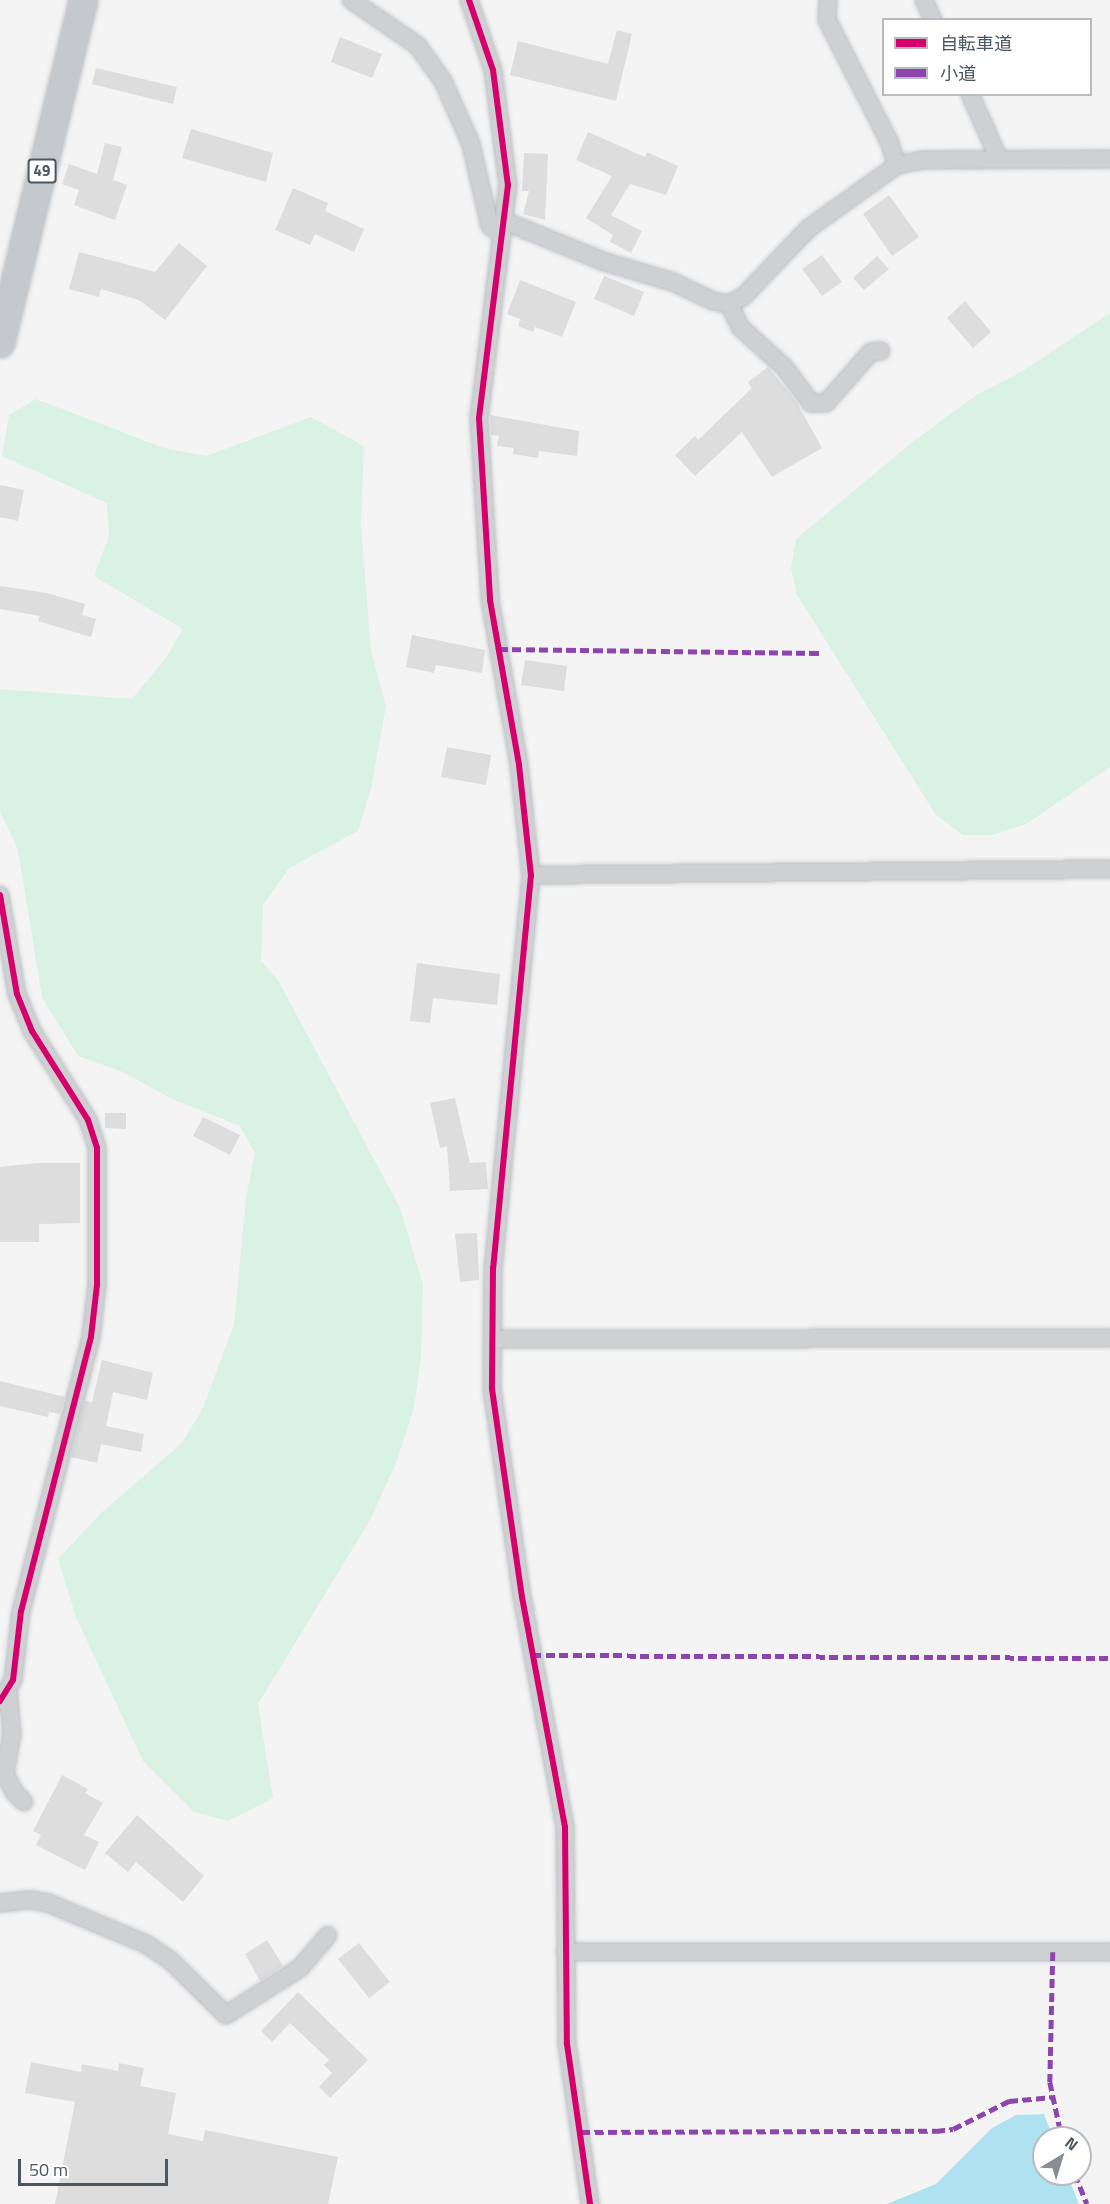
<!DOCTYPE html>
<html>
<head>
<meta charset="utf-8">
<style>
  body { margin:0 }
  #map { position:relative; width:1110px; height:2204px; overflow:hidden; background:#f4f4f4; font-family:"Titillium Web","Noto Sans JP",sans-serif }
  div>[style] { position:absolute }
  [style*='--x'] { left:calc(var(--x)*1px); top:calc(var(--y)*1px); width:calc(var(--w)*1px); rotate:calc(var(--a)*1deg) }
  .green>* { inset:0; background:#d9f2e3 }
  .water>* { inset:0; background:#aee2f0 }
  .building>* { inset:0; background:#ddddde }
  .roads { filter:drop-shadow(0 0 2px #b9bec3) drop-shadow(0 0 2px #b9bec3) }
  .minor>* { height:16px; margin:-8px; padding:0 8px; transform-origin:8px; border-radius:8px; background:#ced0d2 }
  .trunk>* { height:27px; margin:-13.5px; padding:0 13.5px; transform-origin:13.5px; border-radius:13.5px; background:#c4c9cd }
  .quiet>* { height:4.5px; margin-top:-2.25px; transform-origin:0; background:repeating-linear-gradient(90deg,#8e44ad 0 9px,transparent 0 13.5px) }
  .cycleway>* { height:6px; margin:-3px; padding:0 3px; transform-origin:3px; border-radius:3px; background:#d6006c }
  span { translate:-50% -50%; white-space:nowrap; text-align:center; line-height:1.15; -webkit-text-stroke:5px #fff; paint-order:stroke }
  .shield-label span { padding:2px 4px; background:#fff; border:2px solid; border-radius:4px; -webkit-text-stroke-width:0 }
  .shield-label { font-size:15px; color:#4a5661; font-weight:700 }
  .legend { position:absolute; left:882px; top:18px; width:210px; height:78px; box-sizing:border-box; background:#fff; border:2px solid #b7bbc0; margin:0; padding:8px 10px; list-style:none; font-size:18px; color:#4a5661 }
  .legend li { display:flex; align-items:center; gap:12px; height:30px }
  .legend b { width:30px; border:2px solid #b7bbc0 }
  .north { position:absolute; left:1032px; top:2126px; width:60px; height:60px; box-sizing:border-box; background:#fff; border:2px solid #b7bbc0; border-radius:50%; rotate:38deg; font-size:16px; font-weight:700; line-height:24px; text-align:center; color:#4a5661 }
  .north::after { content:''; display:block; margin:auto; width:21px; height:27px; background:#868d94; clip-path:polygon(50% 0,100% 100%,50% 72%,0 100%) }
  .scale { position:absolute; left:18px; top:2159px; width:150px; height:27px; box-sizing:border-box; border:3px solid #4a5661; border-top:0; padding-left:8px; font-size:18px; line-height:21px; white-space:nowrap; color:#4a5661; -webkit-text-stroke:4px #fff; paint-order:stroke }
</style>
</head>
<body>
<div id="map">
  <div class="green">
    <i style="clip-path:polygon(1110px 313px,1110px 767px,1026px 824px,992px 835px,963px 835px,936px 815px,797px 595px,791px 568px,796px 539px,915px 440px,978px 394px,1021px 372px)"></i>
    <i style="clip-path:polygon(36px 399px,164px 448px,206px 456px,311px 417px,364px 446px,361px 525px,371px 651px,386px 706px,371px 789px,358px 831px,289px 868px,263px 905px,261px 961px,278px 980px,400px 1208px,423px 1284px,421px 1356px,414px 1408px,396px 1463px,370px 1520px,258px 1704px,273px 1798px,228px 1821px,194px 1812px,143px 1761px,76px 1617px,58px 1559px,101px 1513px,182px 1443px,203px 1408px,234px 1324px,246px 1198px,255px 1153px,240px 1126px,172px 1099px,123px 1072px,78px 1056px,42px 997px,18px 850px,0 811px,0 689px,132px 699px,166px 658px,183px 629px,94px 576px,109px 536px,107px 503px,2px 456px,9px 415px)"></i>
  </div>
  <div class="water">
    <i style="clip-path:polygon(1044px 2114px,1053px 2138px,1044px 2138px,1044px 2174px,1067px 2174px,1079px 2204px,887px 2204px,936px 2184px,992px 2128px,1016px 2115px)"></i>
  </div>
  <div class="building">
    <i style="clip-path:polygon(617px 30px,632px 34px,616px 101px,510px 75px,518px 41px,608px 64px)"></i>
    <i style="clip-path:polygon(340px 37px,382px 54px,372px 78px,331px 62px)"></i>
    <i style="clip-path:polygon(96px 68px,177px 87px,173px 104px,92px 84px)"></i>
    <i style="clip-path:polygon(191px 129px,273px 153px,266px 182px,182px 158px)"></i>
    <i style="clip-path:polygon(588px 132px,645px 157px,647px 152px,678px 166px,666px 195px,630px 184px,611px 215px,642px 231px,631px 253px,610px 242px,613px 235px,586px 218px,612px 176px,576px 160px)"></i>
    <i style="clip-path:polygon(105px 143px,122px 147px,113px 180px,127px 185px,115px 220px,74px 205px,79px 190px,62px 184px,69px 164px,97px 174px)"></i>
    <i style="clip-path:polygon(524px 153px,548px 154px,545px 220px,523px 214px,529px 191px,522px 191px)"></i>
    <i style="clip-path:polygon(293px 188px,328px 203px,325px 211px,364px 229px,354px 252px,315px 234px,310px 245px,275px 230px)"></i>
    <i style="clip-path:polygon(889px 195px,919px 237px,892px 256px,863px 214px)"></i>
    <i style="clip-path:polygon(179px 243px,207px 266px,165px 320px,139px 300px,101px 289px,99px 297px,69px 289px,79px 252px,155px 272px)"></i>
    <i style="clip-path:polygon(822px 255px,842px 282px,822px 296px,802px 269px)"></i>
    <i style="clip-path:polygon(877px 256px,889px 269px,864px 290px,853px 278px)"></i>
    <i style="clip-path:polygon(604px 276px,644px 292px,634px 316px,594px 299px)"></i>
    <i style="clip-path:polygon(520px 280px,576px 302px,562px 337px,535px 327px,533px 332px,518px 326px,520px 319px,507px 314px)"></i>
    <i style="clip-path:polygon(965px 301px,991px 332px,973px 348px,947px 318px)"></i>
    <i style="clip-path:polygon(768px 367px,796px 401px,822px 448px,772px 477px,742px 432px,695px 476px,675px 455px,695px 436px,698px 440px,752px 388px,748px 382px)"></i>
    <i style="clip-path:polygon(490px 415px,579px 431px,577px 456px,539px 451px,538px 458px,513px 454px,514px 448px,497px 446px,499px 436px,491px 435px)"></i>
    <i style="clip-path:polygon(0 485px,24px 490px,18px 521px,0 517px)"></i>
    <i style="clip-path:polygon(0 586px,47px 593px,85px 604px,82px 615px,96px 619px,91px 637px,38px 621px,40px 616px,0 609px)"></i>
    <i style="clip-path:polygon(412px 635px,485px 650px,482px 673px,436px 665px,434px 673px,406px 667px)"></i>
    <i style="clip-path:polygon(525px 660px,567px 666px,564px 691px,521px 685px)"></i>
    <i style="clip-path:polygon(447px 747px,491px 755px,486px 785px,441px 777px)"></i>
    <i style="clip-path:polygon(417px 963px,500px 974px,497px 1005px,433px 998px,430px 1023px,410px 1021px)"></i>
    <i style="clip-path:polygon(455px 1098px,470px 1163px,486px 1162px,488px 1189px,450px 1191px,447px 1146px,440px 1148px,430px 1103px)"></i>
    <i style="clip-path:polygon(105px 1113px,126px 1113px,126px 1129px,105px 1128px)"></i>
    <i style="clip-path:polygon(203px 1117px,240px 1135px,230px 1155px,193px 1136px)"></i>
    <i style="clip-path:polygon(36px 1163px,80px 1163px,80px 1223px,39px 1224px,39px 1242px,0 1242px,0 1167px)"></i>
    <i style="clip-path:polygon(477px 1233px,479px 1280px,460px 1282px,455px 1234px)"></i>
    <i style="clip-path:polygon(102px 1360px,153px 1373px,147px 1400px,113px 1392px,106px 1426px,144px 1434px,141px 1452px,101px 1444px,97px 1463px,71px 1457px,85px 1401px,92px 1402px)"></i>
    <i style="clip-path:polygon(0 1381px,65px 1397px,60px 1414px,49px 1412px,48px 1417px,0 1406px)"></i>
    <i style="clip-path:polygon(62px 1775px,88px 1789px,85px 1793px,103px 1803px,84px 1835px,99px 1842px,85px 1870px,36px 1845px,41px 1835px,33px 1831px)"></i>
    <i style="clip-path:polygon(137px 1815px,204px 1876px,183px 1902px,136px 1862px,128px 1872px,105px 1853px)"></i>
    <i style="clip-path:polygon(267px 1940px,283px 1966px,260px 1981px,245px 1954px)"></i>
    <i style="clip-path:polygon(359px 1943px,390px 1982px,369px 1998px,338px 1959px)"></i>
    <i style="clip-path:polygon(298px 1992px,368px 2060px,330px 2098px,319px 2087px,332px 2073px,324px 2065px,329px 2060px,290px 2023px,272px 2042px,261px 2031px)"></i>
    <i style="clip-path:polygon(31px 2062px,81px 2072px,82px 2064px,118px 2071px,119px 2063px,144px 2068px,140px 2086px,176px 2093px,168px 2134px,203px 2141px,205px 2130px,338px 2157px,328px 2204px,55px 2204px,75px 2102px,25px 2093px)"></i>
  </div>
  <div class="roads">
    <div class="minor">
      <i style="--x:351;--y:0;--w:80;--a:34.3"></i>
      <i style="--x:417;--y:45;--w:44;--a:54.2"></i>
      <i style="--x:443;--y:81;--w:69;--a:66"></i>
      <i style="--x:471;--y:144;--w:84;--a:77"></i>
      <i style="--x:490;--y:226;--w:14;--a:34"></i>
      <i style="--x:469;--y:0;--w:74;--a:71.1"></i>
      <i style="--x:493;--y:70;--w:116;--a:82.6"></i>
      <i style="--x:508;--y:185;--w:235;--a:97.1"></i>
      <i style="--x:479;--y:418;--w:182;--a:86.5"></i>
      <i style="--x:490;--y:600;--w:168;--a:80"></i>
      <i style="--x:519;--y:765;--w:111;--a:83.8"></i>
      <i style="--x:531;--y:875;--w:395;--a:95.5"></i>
      <i style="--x:493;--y:1268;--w:121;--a:90.5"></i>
      <i style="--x:492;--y:1389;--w:210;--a:81.8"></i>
      <i style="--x:522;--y:1597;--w:234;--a:79.4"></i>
      <i style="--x:565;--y:1827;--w:217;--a:89.5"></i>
      <i style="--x:567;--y:2044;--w:162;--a:81.8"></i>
      <i style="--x:828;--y:0;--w:20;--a:93"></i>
      <i style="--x:827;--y:20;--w:136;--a:62.9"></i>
      <i style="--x:889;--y:141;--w:25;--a:72"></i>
      <i style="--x:924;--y:0;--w:22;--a:66"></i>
      <i style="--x:970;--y:94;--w:71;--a:66"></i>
      <i style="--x:504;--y:221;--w:109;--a:22.1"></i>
      <i style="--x:605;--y:262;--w:71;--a:16.4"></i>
      <i style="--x:673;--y:282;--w:44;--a:25.4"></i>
      <i style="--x:713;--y:301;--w:16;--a:11"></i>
      <i style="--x:729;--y:304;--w:16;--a:-27"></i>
      <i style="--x:743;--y:297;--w:95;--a:-46.3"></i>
      <i style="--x:809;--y:228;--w:108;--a:-35.6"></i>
      <i style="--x:897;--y:165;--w:26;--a:-11"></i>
      <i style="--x:923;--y:160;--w:187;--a:-0.3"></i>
      <i style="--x:729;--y:304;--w:25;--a:64"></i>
      <i style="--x:740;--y:327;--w:61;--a:42.3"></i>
      <i style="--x:785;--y:368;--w:44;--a:53.4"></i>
      <i style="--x:811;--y:403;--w:15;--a:0"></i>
      <i style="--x:826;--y:403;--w:68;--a:-48.6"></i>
      <i style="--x:871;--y:352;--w:10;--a:-6"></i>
      <i style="--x:531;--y:875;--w:579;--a:-0.59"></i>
      <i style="--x:0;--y:895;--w:100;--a:80.3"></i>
      <i style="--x:17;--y:994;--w:40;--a:68"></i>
      <i style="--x:32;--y:1031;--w:105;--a:57.8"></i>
      <i style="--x:88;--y:1120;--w:29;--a:72"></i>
      <i style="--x:97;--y:1148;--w:137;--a:90"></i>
      <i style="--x:97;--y:1285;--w:52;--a:96.6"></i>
      <i style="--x:91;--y:1337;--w:283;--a:104.3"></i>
      <i style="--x:21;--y:1611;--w:69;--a:96.6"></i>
      <i style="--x:13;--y:1680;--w:25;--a:122"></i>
      <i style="--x:496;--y:1339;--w:614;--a:-0.09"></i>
      <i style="--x:0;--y:1764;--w:31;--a:63"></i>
      <i style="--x:14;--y:1792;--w:14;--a:45"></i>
      <i style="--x:5;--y:1773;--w:39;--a:-80"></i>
      <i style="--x:12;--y:1735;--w:45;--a:-95.1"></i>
      <i style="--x:0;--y:1903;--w:31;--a:-6"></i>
      <i style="--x:31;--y:1900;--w:17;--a:10"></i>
      <i style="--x:48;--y:1903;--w:106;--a:22.7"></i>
      <i style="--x:146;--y:1944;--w:29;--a:34"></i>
      <i style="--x:170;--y:1960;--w:78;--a:44.5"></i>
      <i style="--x:226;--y:2015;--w:88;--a:-32.4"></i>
      <i style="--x:300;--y:1968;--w:43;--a:-49.7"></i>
      <i style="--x:565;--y:1952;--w:545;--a:0"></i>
    </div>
    <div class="trunk">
      <i style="--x:0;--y:343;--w:353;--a:-76.4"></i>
    </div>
  </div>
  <div class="quiet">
    <i style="--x:499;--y:649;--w:320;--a:0.7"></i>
    <i style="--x:532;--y:1655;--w:578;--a:0.3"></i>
    <i style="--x:1053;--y:1952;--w:130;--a:91.3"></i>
    <i style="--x:1050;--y:2082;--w:57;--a:77.9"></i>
    <i style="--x:581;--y:2132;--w:355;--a:-0.2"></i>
    <i style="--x:936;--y:2131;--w:17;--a:-7"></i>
    <i style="--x:953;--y:2129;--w:63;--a:-26.6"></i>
    <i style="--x:1009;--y:2101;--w:44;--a:-5.2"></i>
    <i style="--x:1075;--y:2174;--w:32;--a:68"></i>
  </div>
  <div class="cycleway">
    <i style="--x:469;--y:0;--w:74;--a:71.1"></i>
    <i style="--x:493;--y:70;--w:116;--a:82.6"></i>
    <i style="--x:508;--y:185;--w:235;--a:97.1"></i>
    <i style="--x:479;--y:418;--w:182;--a:86.5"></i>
    <i style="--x:490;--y:600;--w:168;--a:80"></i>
    <i style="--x:519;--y:765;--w:111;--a:83.8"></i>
    <i style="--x:531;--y:875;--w:395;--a:95.5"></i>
    <i style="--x:493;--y:1268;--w:121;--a:90.5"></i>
    <i style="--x:492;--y:1389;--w:210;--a:81.8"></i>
    <i style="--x:522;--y:1597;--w:234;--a:79.4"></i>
    <i style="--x:565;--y:1827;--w:217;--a:89.5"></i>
    <i style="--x:567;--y:2044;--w:162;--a:81.8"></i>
    <i style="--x:0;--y:895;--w:100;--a:80.3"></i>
    <i style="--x:17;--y:994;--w:40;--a:68"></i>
    <i style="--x:32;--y:1031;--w:105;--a:57.8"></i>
    <i style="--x:88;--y:1120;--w:29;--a:72"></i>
    <i style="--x:97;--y:1148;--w:137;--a:90"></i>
    <i style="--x:97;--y:1285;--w:52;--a:96.6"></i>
    <i style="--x:91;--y:1337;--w:283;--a:104.3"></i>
    <i style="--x:21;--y:1611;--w:69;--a:96.6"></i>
    <i style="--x:13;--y:1680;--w:25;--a:122"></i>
  </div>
  <div class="shield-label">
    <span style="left:42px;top:171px">49</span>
  </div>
  <ul class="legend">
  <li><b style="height:8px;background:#d6006c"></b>自転車道</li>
  <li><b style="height:8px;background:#8e44ad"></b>小道</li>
  </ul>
  <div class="north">N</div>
  <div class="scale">50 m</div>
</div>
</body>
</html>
